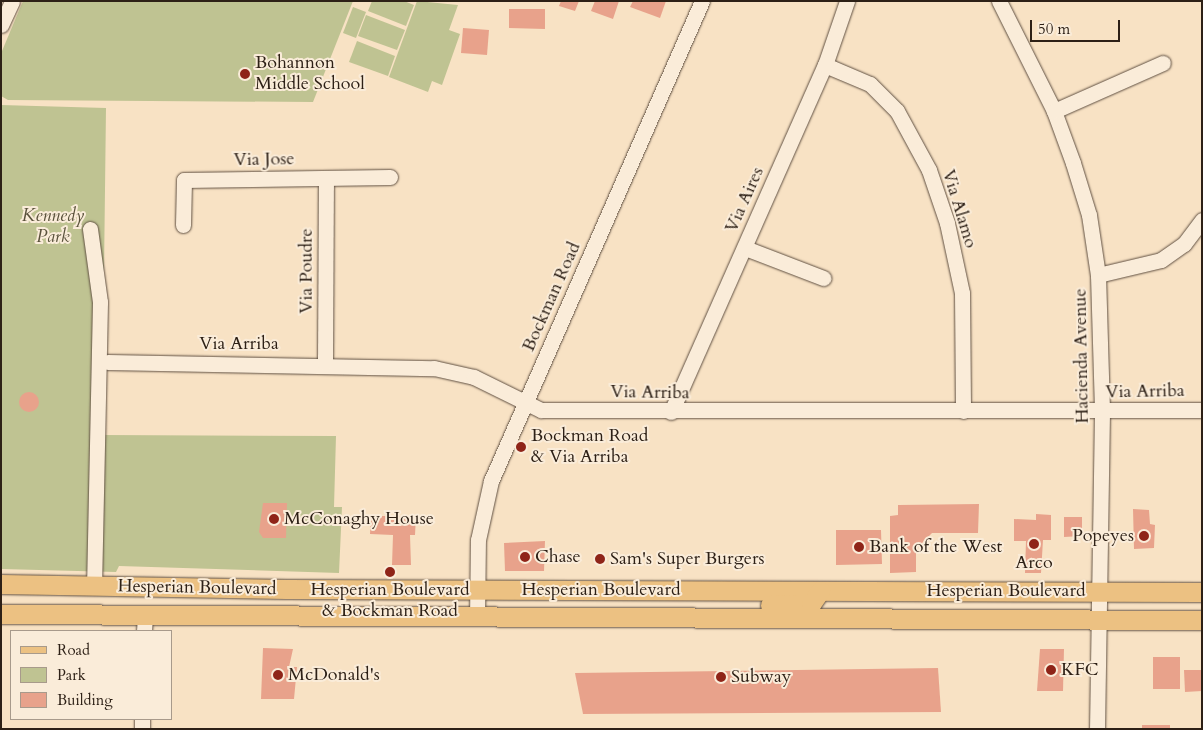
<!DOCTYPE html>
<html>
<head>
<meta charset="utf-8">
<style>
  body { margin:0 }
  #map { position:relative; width:1203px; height:730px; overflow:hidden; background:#f8e2c4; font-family:Cardo,serif }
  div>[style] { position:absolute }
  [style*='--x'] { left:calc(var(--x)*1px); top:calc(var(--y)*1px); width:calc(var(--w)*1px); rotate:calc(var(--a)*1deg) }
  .green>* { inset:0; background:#bfc392 }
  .building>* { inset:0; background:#e8a28b }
  .round { border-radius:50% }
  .roads { filter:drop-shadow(0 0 1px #605042) drop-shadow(0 0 1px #605042) }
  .minor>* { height:15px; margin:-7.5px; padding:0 7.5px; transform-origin:7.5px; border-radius:7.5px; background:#faecd9 }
  .major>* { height:19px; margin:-9.5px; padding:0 9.5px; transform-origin:9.5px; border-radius:9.5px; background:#ecc182 }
  .dots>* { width:14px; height:14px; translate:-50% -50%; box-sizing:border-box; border:2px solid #faecd9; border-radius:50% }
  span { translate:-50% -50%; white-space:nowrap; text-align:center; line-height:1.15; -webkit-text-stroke:4px #faecd9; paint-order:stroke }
  .poi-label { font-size:18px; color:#2d2016 }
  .left { translate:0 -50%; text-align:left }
  .right { translate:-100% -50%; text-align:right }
  .street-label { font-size:18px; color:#2d2016 }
  .park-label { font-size:18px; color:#59513b; font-style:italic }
  .frame { position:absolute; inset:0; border:2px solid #2d2016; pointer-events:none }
  .legend { position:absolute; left:10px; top:630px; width:162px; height:90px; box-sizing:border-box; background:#faecd9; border:1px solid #a89a8b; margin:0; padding:6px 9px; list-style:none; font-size:15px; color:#2d2016 }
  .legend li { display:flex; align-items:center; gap:10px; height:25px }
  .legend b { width:25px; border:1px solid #a89a8b }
  .scale { position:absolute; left:1030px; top:20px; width:90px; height:22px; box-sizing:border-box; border:2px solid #2d2016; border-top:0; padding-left:6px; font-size:15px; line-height:18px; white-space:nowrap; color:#2d2016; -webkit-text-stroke:4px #faecd9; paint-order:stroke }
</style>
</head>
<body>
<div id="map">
  <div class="green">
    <i style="clip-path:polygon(23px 1px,353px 1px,313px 102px,8px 100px,1px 96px,2px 51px)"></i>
    <i style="clip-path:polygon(372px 1px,404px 1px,414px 5px,406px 26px,368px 11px)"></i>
    <i style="clip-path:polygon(417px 1px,458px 5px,449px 30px,460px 34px,442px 85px,432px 81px,428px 92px,389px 77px)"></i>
    <i style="clip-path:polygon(353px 7px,366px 12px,356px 38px,343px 33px)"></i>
    <i style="clip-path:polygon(366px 15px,405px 30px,397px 50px,358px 36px)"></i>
    <i style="clip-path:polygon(357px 41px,395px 56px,388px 76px,349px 62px)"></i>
    <i style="clip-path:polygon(1px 105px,106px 108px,102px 435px,336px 436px,334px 507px,342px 507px,339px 573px,119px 566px,116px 572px,1px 569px)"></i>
  </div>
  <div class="building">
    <i style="clip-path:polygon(561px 1px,579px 1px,575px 11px,559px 6px)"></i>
    <i style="clip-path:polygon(595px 1px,619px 1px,613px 19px,591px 11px)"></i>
    <i style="clip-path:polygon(633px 1px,666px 1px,660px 18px,630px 7px)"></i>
    <i style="clip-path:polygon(509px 9px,545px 9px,545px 29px,509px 28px)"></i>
    <i style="clip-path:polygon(463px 28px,489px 30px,487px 55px,461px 53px)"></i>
    <i class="round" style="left:19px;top:392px;width:20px;height:20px"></i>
    <i style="clip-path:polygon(263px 503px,287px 503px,286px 538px,263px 538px,259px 532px)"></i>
    <i style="clip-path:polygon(979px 504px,978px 533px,932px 533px,916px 549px,916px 572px,890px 573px,890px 516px,898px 515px,898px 505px)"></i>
    <i style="clip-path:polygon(1133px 509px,1149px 510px,1150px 524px,1155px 525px,1154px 548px,1134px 549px)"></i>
    <i style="clip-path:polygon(1036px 514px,1051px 515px,1051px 540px,1043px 540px,1041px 573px,1025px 573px,1026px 541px,1014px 541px,1014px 519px,1036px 520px)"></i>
    <i style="clip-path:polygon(371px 516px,416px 516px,415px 535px,410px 535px,411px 565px,392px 565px,393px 535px,370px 534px)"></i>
    <i style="clip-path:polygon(1064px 517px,1082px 517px,1082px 536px,1064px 537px)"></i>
    <i style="clip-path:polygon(836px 530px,881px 530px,882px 564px,836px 565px)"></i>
    <i style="clip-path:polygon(545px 541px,544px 571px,505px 571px,504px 543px)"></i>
    <i style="clip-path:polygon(263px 648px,293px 649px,289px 667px,297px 667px,294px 699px,261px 699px)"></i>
    <i style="clip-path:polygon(1040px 649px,1064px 649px,1063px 691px,1037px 691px)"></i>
    <i style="clip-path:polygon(1153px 657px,1180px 657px,1180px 689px,1153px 689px)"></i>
    <i style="clip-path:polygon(938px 668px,941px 712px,583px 714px,575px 673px)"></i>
    <i style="clip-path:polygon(1184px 670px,1202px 670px,1202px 691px,1185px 692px)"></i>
    <i style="clip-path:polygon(1142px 725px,1170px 725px,1170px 729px,1142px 729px)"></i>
  </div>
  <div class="roads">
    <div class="minor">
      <i style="--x:999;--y:1;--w:123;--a:63.4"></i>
      <i style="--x:1054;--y:111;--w:55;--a:69.9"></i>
      <i style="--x:1073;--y:163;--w:54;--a:72.9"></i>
      <i style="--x:1089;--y:215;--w:61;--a:81.5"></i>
      <i style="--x:1098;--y:275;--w:137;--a:88.3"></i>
      <i style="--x:1102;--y:412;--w:317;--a:90.9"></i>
      <i style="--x:1;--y:25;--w:26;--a:-65"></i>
      <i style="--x:825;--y:65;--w:49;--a:22.9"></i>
      <i style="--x:870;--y:84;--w:38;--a:45"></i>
      <i style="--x:897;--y:111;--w:67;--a:61.5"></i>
      <i style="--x:929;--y:170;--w:56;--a:71.2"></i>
      <i style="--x:947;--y:223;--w:72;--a:77.9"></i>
      <i style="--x:962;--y:293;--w:118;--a:89.5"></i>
      <i style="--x:1054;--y:111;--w:119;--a:-23.8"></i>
      <i style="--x:183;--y:225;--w:45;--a:-88.7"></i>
      <i style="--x:184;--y:180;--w:206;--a:-0.8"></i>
      <i style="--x:90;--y:229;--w:74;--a:82.2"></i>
      <i style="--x:100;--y:302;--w:284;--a:91.2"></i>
      <i style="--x:745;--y:248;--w:84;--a:21"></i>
      <i style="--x:1098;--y:275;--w:65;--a:-13.4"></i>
      <i style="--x:1161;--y:260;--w:28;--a:-35"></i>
      <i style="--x:1184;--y:244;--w:30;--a:-53"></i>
      <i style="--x:108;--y:362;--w:326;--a:1.1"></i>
      <i style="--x:434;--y:368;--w:41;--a:12.7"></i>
      <i style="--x:474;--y:377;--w:75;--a:26.2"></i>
      <i style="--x:541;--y:410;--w:661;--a:0"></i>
      <i style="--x:325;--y:363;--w:185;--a:-89.7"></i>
      <i style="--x:671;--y:412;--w:380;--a:-66.1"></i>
      <i style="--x:825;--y:65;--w:68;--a:-71"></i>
      <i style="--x:477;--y:618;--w:78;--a:-89.3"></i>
      <i style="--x:478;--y:540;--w:60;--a:-77.6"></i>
      <i style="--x:491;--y:481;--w:524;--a:-66.27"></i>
      <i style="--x:144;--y:631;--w:16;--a:-86"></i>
      <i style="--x:142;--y:729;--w:10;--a:-90"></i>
    </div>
    <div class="major">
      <i style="--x:1;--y:584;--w:285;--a:1"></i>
      <i style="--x:286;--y:589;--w:916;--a:0.19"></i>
      <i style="--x:770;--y:605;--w:41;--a:-1.4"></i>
      <i style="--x:811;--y:604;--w:16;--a:-55"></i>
      <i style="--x:1;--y:614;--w:1201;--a:0.29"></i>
    </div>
  </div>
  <div class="dots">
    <i style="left:245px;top:74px;background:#8f2418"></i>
    <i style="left:521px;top:447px;background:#8f2418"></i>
    <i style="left:274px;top:519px;background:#8f2418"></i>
    <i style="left:1144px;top:536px;background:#8f2418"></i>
    <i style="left:1034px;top:544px;background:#8f2418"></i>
    <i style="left:859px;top:547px;background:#8f2418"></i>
    <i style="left:525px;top:557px;background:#8f2418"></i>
    <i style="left:600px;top:559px;background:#8f2418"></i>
    <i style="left:390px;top:572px;background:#8f2418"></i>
    <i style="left:1051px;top:670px;background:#8f2418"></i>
    <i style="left:278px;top:675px;background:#8f2418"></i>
    <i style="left:721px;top:677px;background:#8f2418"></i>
  </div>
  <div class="poi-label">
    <span class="left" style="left:255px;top:74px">Bohannon<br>Middle School</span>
    <span class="left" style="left:531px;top:447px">Bockman Road<br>&amp; Via Arriba</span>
    <span class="left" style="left:284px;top:519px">McConaghy House</span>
    <span class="right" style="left:1134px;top:536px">Popeyes</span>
    <span class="left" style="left:869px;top:547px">Bank of the West</span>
    <span class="left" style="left:535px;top:557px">Chase</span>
    <span class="left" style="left:610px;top:559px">Sam's Super Burgers</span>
    <span style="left:1034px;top:563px">Arco</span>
    <span style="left:390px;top:601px">Hesperian Boulevard<br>&amp; Bockman Road</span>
    <span class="left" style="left:1061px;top:670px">KFC</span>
    <span class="left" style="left:288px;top:675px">McDonald's</span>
    <span class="left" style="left:731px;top:677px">Subway</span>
  </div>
  <div class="street-label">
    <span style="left:264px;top:160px;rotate:-1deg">Via Jose</span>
    <span style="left:745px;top:200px;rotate:-66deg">Via Aires</span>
    <span style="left:959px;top:209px;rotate:73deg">Via Alamo</span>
    <span style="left:307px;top:271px;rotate:-90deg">Via Poudre</span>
    <span style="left:552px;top:297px;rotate:-66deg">Bockman Road</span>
    <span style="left:239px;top:344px">Via Arriba</span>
    <span style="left:1082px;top:356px;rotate:-91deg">Hacienda Avenue</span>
    <span style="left:1145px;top:392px;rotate:-1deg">Via Arriba</span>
    <span style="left:650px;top:393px;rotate:1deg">Via Arriba</span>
    <span style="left:197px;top:588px;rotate:1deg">Hesperian Boulevard</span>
    <span style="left:601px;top:590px">Hesperian Boulevard</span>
    <span style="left:1006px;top:591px">Hesperian Boulevard</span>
  </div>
  <div class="park-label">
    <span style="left:53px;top:227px">Kennedy<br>Park</span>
  </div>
  <div class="frame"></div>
  <ul class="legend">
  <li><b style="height:6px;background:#ecc182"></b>Road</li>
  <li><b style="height:14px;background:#bfc392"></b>Park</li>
  <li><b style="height:14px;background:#e8a28b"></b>Building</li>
  </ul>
  <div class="scale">50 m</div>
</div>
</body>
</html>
